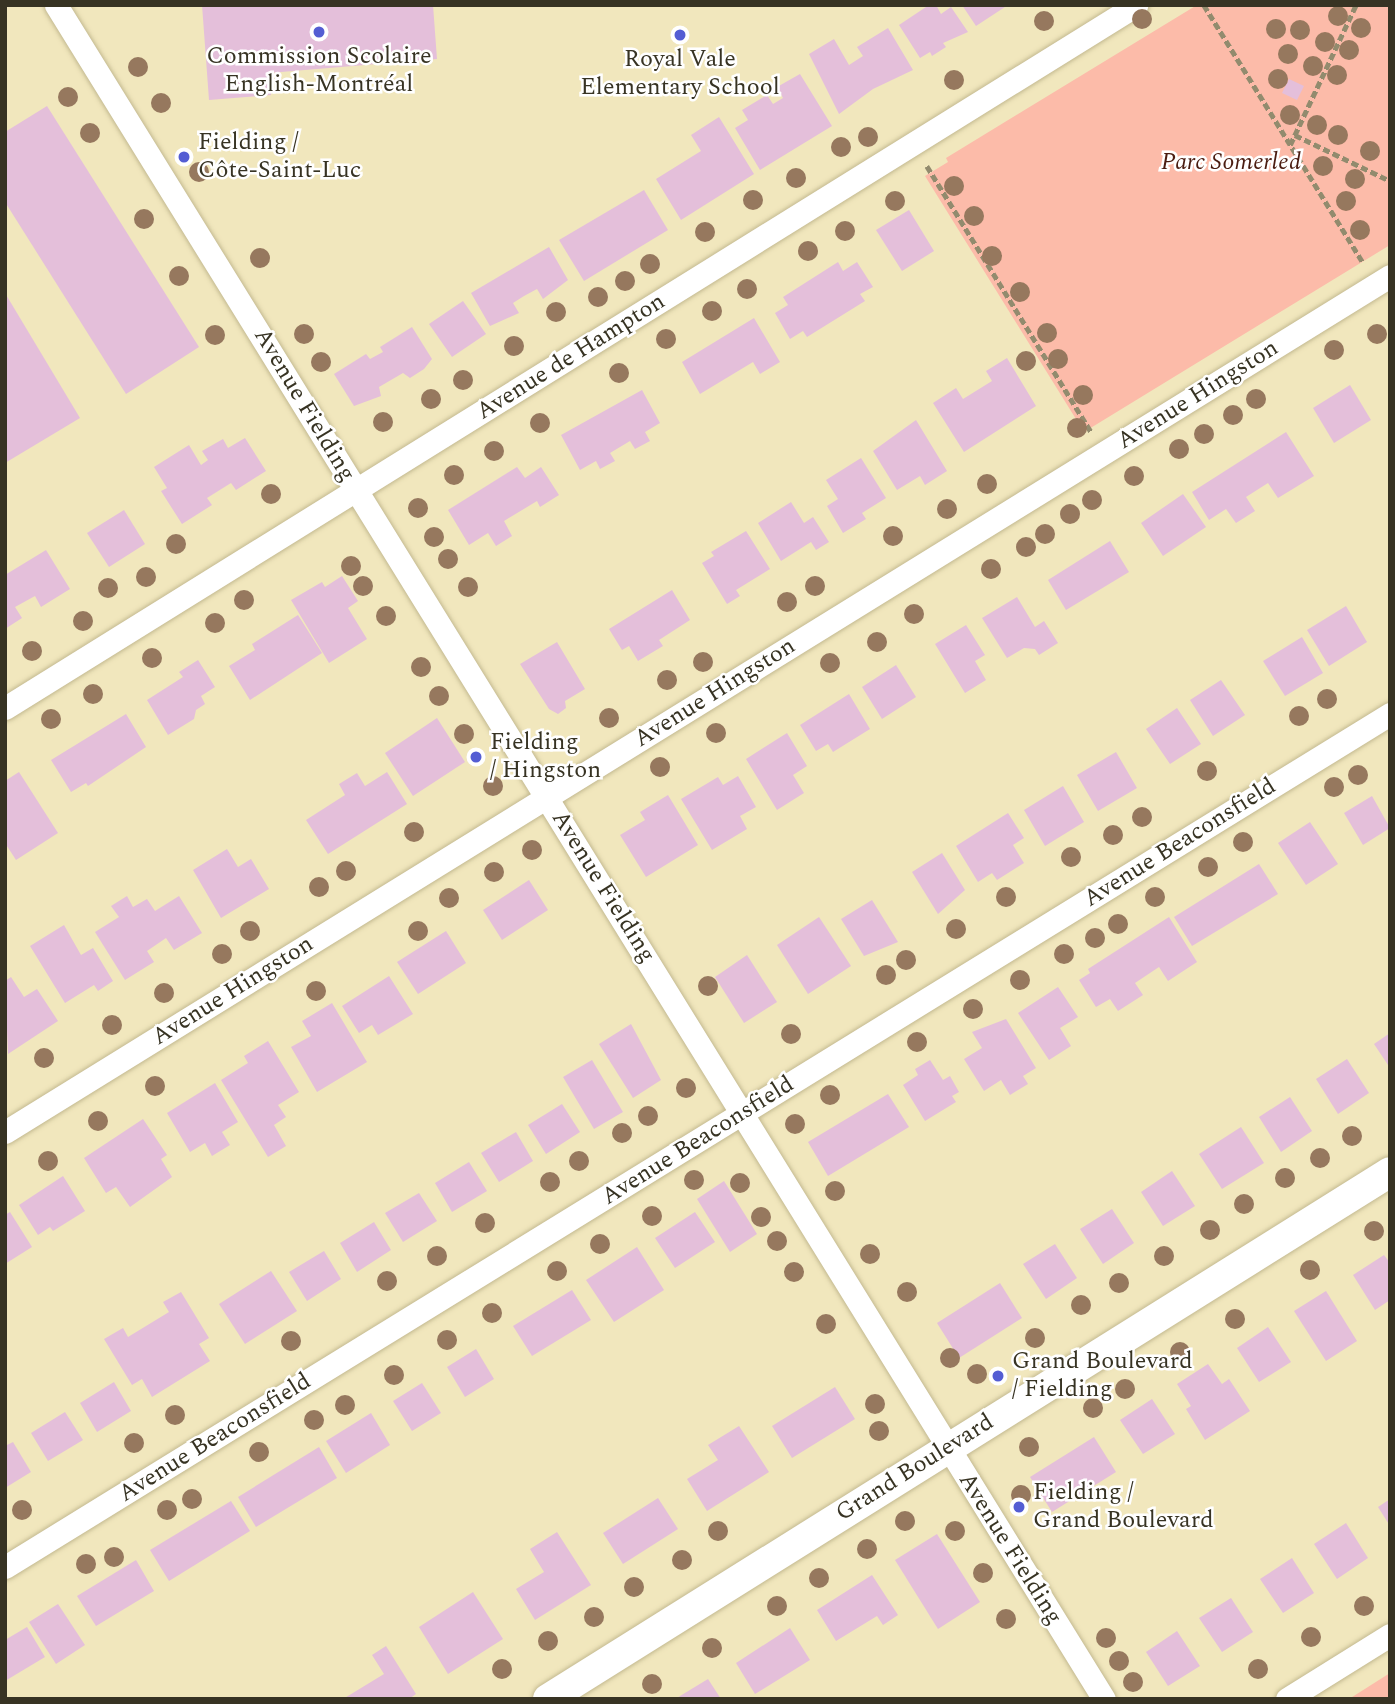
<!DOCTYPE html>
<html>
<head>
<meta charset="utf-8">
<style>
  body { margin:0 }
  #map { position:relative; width:1395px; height:1704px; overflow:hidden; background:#f1e7bd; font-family:Spectral,serif }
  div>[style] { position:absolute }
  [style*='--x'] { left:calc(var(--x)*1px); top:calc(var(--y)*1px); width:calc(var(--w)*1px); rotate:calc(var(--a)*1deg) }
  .green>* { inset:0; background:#fcbba9 }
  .building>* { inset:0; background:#e4bfda }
  .path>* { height:4.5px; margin-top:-2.25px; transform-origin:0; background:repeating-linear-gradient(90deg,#928b6e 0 7px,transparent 0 10.5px) }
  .roads { filter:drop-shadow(0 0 2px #c3b990) drop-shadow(0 0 2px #c3b990) }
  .minor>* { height:23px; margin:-11.5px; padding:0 11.5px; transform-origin:11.5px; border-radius:11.5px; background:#fff }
  .tertiary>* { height:30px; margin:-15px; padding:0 15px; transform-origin:15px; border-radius:15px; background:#fff }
  .trees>* { width:20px; height:20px; margin:-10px; border-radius:50%; background:#96785e }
  .dots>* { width:19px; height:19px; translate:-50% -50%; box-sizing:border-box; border:4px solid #fff; border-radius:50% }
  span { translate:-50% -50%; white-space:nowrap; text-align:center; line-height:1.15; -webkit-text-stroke:5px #fff; paint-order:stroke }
  .poi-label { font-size:24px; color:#373323 }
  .left { translate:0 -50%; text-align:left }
  .park-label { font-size:24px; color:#4b1d11; font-style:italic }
  .street-label { font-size:24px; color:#373323 }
  .frame { position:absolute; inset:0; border:7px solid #373323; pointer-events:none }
</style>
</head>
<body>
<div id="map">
  <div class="green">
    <i style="clip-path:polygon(1197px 5px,1390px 5px,1390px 245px,1084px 432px,925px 176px,948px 162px,946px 158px)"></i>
    <i style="clip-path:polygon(1390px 1673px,1390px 1699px,1349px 1699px)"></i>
  </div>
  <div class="building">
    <i style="clip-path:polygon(202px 5px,433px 5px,437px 59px,269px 73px,271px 95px,209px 100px)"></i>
    <i style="clip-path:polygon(929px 5px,936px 5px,941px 14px,951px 7px,968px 32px,943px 43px,946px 47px,932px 56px,930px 52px,920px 58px,899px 25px)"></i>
    <i style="clip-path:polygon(962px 5px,1008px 5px,976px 26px)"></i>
    <i style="clip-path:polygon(888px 28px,913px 70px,873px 89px,839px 114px,809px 54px,834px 39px,849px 65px,863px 56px,857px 47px)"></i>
    <i style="clip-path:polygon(800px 74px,832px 126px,760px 170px,735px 128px,748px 120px,742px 110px,767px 95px,773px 104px,783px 98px,777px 87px)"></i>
    <i style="clip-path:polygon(1289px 79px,1304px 86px,1297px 100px,1282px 93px)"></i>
    <i style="clip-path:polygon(47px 106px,199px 347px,126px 394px,5px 202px,5px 132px)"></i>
    <i style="clip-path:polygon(719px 117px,754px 174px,681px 220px,656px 179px,701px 151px,691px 135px)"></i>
    <i style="clip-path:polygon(644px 190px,668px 230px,584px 281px,559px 240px)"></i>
    <i style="clip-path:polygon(909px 210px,934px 251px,902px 271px,876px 230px)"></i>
    <i style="clip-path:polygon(549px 247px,568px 280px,543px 299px,537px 289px,524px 296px,513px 303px,519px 313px,490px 326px,471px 293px)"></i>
    <i style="clip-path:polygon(838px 262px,843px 271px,857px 262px,873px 287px,860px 294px,865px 301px,807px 337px,803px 331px,790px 339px,775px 313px,788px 305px,783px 297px)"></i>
    <i style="clip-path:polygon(5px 293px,80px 418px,5px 463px)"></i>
    <i style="clip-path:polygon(463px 301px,486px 334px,452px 357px,429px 324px)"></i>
    <i style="clip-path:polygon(754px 318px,780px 362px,760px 374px,753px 362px,700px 394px,682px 362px)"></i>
    <i style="clip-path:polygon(412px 327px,432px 359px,424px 369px,410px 378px,403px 373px,379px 387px,381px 396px,354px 406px,334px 374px,366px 354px,370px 359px,383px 352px,380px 347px)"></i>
    <i style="clip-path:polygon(1007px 358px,1036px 406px,964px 452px,933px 403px,956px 388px,963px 399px,992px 381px,986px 371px)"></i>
    <i style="clip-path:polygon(1350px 385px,1371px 420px,1334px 443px,1313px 408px)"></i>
    <i style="clip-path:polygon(642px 390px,660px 423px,645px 432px,650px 441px,635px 449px,630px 441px,610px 453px,615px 461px,600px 469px,596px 461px,580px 470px,561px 435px)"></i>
    <i style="clip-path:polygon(916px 420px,947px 471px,925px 485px,920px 476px,897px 490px,873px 451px)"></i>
    <i style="clip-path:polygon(1286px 432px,1314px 476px,1278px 498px,1268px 483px,1246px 497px,1255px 511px,1236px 523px,1226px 509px,1209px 520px,1192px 492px)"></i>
    <i style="clip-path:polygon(245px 438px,266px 471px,236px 490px,231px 483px,207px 498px,212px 505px,182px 524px,161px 491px,167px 488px,154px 467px,189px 445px,201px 465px,208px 460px,202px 451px,223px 439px,228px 448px)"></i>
    <i style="clip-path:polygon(861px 458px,886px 498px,862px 513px,866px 519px,843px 533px,827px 506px,838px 499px,826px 480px)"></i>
    <i style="clip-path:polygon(517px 467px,525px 478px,541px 467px,559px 495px,540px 507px,537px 501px,504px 521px,512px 536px,496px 546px,488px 533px,469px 545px,448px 510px)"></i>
    <i style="clip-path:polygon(1183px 494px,1206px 527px,1163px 556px,1141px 523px)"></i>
    <i style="clip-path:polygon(791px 502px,804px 523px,813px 517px,829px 542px,816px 550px,811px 542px,781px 561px,758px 523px)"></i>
    <i style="clip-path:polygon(124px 510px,145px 544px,109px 567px,87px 533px)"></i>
    <i style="clip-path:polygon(746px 531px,770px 569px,736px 590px,740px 596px,727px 604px,702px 563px,714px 556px,711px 552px)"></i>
    <i style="clip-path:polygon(1110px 541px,1129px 572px,1066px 610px,1048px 580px)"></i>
    <i style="clip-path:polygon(46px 550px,70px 589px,41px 607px,35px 596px,15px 607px,22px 618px,5px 629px,5px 575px)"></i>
    <i style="clip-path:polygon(342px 576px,358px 601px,348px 608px,367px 639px,329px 663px,291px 600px,322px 582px,325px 587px)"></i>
    <i style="clip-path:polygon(672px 590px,690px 620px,659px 640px,663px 646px,638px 661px,629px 646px,622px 650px,609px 629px)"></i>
    <i style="clip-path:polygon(1017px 597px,1035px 627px,1044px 621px,1058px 643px,1039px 655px,1035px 649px,1024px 648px,1007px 658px,982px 618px)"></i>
    <i style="clip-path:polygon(1346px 606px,1367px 642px,1329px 666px,1307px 630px)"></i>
    <i style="clip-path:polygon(298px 615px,322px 653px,250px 700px,229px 666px,255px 650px,252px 644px)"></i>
    <i style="clip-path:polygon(966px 625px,985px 655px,975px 661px,986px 680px,965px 693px,935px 644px)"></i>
    <i style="clip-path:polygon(1302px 637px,1323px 673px,1285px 696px,1263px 661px)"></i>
    <i style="clip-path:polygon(557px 642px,585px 689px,565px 701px,566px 708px,558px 714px,549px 709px,520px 664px)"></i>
    <i style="clip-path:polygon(198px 660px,215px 687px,201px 696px,205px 704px,196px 710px,194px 719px,168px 735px,147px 700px,183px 677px,179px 672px)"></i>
    <i style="clip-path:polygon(896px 665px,916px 697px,882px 719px,862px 687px)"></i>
    <i style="clip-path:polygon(1221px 680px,1245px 715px,1213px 736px,1190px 700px)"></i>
    <i style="clip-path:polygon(849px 694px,870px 729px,833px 752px,828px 744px,816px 751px,800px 725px)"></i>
    <i style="clip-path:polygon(1177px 708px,1201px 744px,1170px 764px,1146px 729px)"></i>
    <i style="clip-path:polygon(126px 714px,146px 747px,88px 786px,86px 783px,71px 792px,51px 760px)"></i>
    <i style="clip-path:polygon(437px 718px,465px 762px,413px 796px,385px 753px)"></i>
    <i style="clip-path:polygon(787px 733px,807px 766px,793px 775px,804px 793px,777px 810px,746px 759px)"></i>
    <i style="clip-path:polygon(1116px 752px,1137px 788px,1098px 811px,1077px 775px)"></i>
    <i style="clip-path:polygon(19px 772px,58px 833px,16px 860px,5px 843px,5px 781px)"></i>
    <i style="clip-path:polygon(387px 772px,407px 804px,328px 854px,306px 820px,345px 795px,339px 784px,357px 773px,365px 786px)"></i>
    <i style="clip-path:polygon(738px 776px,756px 807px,740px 816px,747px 829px,712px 850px,681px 799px,718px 777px,723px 785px)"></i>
    <i style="clip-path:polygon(1063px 786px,1084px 822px,1045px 846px,1024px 810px)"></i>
    <i style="clip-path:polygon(668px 795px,698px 845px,646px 877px,620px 835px,645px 820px,640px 812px)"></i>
    <i style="clip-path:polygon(1372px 796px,1390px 828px,1363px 845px,1344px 813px)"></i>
    <i style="clip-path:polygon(1008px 813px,1024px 838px,1013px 845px,1024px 863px,997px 880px,992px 873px,978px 882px,956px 846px)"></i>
    <i style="clip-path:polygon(1310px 822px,1338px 864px,1306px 885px,1278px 843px)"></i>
    <i style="clip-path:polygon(227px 849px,238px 867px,251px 859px,269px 889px,221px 918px,193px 870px)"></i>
    <i style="clip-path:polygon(942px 853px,965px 890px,938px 914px,912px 872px)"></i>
    <i style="clip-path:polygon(1259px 864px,1278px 894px,1192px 946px,1174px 917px)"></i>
    <i style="clip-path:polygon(529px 880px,548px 910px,502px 940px,483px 910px)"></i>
    <i style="clip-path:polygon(127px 896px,133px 907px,147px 899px,155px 911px,179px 896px,202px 933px,174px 950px,166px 938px,147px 951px,154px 962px,125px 980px,95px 932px,119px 917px,111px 906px)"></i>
    <i style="clip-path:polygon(872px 900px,898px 942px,864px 956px,841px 919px)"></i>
    <i style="clip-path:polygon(819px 917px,851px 966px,808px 994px,777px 945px)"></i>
    <i style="clip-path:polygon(1169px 917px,1197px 962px,1168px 981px,1159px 967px,1135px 983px,1143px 995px,1118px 1011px,1110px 999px,1096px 1007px,1079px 980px,1090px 973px,1088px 969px)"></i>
    <i style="clip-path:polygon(64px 925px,81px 955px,93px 948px,113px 981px,98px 991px,94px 985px,65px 1003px,30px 946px)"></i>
    <i style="clip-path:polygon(446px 931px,466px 963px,418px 994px,397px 962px)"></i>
    <i style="clip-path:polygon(747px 955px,777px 1002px,744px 1023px,715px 977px)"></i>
    <i style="clip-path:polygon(389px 976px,413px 1014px,378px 1035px,372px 1025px,359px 1033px,342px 1006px)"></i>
    <i style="clip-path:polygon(11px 977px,24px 997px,37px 989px,58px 1021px,8px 1054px,5px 981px)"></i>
    <i style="clip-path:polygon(1058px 987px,1078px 1017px,1060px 1028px,1071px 1046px,1049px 1060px,1018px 1013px)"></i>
    <i style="clip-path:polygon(332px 1003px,367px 1062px,317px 1092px,291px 1047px,311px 1036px,302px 1021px)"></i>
    <i style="clip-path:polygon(1006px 1019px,1036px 1068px,1023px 1076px,1028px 1084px,1010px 1095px,1001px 1080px,984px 1091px,964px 1059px,982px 1048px,972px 1032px)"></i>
    <i style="clip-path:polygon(631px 1024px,661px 1080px,633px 1098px,599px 1044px)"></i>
    <i style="clip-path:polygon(1390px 1033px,1390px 1068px,1374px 1044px)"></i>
    <i style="clip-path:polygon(268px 1041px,299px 1092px,278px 1105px,286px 1117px,274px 1125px,286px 1146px,268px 1157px,221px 1080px,248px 1063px,244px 1056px)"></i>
    <i style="clip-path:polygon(1347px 1059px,1369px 1093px,1338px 1114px,1316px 1079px)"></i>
    <i style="clip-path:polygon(592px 1060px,623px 1112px,594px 1129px,563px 1077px)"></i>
    <i style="clip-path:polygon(930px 1060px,943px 1080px,950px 1076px,959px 1092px,952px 1096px,956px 1102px,925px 1121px,903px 1085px,918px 1075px,915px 1069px)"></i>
    <i style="clip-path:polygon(215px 1083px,238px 1122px,222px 1132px,230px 1145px,212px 1156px,205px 1143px,190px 1152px,167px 1113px)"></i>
    <i style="clip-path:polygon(888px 1094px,909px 1127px,828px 1176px,808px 1142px)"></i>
    <i style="clip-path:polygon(1290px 1097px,1312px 1131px,1281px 1152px,1259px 1117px)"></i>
    <i style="clip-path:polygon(562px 1104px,580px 1132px,546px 1154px,528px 1125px)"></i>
    <i style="clip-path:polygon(143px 1119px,167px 1155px,161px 1159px,172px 1177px,130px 1207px,116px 1187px,106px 1193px,84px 1158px)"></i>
    <i style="clip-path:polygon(1241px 1127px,1264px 1163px,1222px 1189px,1199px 1154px)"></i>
    <i style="clip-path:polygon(516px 1132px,533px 1161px,499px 1182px,481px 1153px)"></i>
    <i style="clip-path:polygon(469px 1162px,487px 1191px,452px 1212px,435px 1183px)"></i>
    <i style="clip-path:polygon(1172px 1171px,1195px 1206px,1163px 1226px,1141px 1192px)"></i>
    <i style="clip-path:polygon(63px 1176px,85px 1211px,53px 1231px,50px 1227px,38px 1235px,19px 1205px)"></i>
    <i style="clip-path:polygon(724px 1181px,757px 1234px,730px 1252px,697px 1199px)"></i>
    <i style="clip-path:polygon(419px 1193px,437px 1221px,403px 1242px,385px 1213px)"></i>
    <i style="clip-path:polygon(1112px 1209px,1134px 1243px,1103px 1264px,1080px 1229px)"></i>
    <i style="clip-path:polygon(10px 1212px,32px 1247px,5px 1264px,5px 1215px)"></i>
    <i style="clip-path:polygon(695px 1212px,715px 1242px,675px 1268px,655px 1238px)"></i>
    <i style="clip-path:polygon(374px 1222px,391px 1250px,357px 1272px,340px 1243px)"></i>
    <i style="clip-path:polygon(1055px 1244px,1077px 1278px,1046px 1299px,1023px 1264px)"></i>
    <i style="clip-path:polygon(637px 1247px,664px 1290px,614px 1322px,586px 1280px)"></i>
    <i style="clip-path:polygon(324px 1251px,341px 1279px,307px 1301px,289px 1272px)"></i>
    <i style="clip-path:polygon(1384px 1255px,1390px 1263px,1390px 1300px,1375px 1310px,1353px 1275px)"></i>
    <i style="clip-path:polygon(271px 1271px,297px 1311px,245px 1344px,219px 1304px)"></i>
    <i style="clip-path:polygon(1000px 1283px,1022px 1318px,959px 1358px,937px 1323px)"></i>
    <i style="clip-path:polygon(572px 1290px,591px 1320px,532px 1356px,513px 1326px)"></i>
    <i style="clip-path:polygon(1326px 1291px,1357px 1341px,1326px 1361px,1294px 1311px)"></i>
    <i style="clip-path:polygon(181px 1292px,209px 1338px,199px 1344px,210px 1361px,152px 1397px,142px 1379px,132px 1385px,104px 1339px,123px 1328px,128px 1337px,169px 1312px,163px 1302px)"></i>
    <i style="clip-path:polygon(1268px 1327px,1291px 1362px,1259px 1382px,1237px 1348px)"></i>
    <i style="clip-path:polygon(476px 1349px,494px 1379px,465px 1397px,447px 1367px)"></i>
    <i style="clip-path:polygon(1208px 1364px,1222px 1384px,1229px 1379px,1250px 1411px,1205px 1440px,1186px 1409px,1191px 1406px,1177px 1384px)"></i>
    <i style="clip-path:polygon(114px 1382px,131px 1411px,97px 1432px,80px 1403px)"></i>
    <i style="clip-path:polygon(422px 1383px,441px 1413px,412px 1431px,393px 1401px)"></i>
    <i style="clip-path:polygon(835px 1387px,855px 1419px,792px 1458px,772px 1426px)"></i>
    <i style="clip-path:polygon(1152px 1399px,1175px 1434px,1143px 1454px,1120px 1420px)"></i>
    <i style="clip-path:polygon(65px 1412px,83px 1440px,48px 1461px,31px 1433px)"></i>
    <i style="clip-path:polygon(371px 1413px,390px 1445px,346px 1473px,326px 1441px)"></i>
    <i style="clip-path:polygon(739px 1426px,769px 1472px,707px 1511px,687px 1479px,718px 1460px,708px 1445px)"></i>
    <i style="clip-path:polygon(1094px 1437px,1116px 1472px,1052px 1512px,1030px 1477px)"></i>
    <i style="clip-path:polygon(13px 1442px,31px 1472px,5px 1488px,5px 1446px)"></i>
    <i style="clip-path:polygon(319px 1447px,337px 1478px,256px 1527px,238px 1497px)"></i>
    <i style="clip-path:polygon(658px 1498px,678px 1529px,623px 1564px,603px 1533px)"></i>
    <i style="clip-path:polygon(1390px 1499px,1390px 1526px,1378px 1507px)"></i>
    <i style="clip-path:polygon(231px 1501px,250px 1531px,169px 1581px,150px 1550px)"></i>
    <i style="clip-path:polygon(1346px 1523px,1368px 1558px,1337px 1579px,1314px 1544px)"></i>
    <i style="clip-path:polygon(557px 1532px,591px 1585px,535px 1620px,516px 1589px,544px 1572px,530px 1549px)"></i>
    <i style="clip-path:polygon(937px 1534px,980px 1602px,938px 1629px,895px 1560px)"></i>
    <i style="clip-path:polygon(1292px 1558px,1314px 1593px,1283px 1613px,1260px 1579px)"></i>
    <i style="clip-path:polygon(136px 1560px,154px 1591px,96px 1626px,77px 1596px)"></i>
    <i style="clip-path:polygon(872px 1575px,898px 1615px,883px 1625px,877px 1616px,836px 1641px,817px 1610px)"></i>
    <i style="clip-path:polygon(473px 1592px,503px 1639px,448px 1674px,419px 1627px)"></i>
    <i style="clip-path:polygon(1231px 1598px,1253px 1632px,1222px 1652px,1199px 1618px)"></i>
    <i style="clip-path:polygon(58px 1604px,85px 1645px,56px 1664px,29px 1622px)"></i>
    <i style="clip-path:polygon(27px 1627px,45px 1657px,5px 1681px,5px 1640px)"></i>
    <i style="clip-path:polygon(790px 1628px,810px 1660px,755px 1694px,736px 1663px)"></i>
    <i style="clip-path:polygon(1177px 1631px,1200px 1666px,1168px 1686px,1146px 1652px)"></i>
    <i style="clip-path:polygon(386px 1646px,416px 1694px,409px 1699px,343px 1699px,384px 1674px,372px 1655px)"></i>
    <i style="clip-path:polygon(708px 1679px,721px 1699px,676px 1699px,680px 1696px)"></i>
  </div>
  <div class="path">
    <i style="--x:1204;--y:5;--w:304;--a:58.3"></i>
    <i style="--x:1295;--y:135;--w:106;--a:25.8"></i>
    <i style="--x:1290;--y:145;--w:155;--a:-64.8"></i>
    <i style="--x:927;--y:166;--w:312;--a:58.3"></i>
  </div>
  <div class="roads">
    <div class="minor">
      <i style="--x:56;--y:5;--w:1992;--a:58.26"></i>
      <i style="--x:5;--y:708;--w:1332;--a:-31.86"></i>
      <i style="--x:5;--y:1132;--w:1628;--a:-31.72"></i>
      <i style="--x:5;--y:1567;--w:1627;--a:-31.63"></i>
      <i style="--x:1287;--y:1699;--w:121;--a:-31.9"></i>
    </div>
    <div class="tertiary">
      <i style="--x:548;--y:1699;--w:993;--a:-32.04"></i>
    </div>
  </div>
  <div class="trees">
    <i style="left:1338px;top:16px"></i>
    <i style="left:1142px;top:19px"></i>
    <i style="left:1044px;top:21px"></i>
    <i style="left:1361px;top:28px"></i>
    <i style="left:1276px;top:29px"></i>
    <i style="left:1300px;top:30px"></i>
    <i style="left:1325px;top:42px"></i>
    <i style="left:1349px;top:50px"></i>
    <i style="left:1288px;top:54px"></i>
    <i style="left:1313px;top:66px"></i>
    <i style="left:138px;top:67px"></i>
    <i style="left:1337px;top:75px"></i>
    <i style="left:1278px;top:79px"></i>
    <i style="left:954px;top:80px"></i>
    <i style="left:68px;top:97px"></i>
    <i style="left:161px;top:103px"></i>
    <i style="left:1290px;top:115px"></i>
    <i style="left:1317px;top:125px"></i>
    <i style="left:90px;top:133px"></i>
    <i style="left:1338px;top:135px"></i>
    <i style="left:868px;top:137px"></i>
    <i style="left:841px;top:147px"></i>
    <i style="left:1370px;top:151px"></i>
    <i style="left:1323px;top:166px"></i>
    <i style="left:199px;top:172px"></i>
    <i style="left:796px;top:178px"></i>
    <i style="left:1355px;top:179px"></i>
    <i style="left:954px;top:186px"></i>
    <i style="left:753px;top:200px"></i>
    <i style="left:895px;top:201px"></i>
    <i style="left:1346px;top:201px"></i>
    <i style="left:974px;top:216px"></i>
    <i style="left:144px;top:219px"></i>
    <i style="left:1360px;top:230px"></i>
    <i style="left:845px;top:231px"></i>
    <i style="left:705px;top:232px"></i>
    <i style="left:808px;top:251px"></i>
    <i style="left:992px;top:256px"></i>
    <i style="left:260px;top:258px"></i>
    <i style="left:650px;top:264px"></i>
    <i style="left:179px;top:276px"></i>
    <i style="left:625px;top:281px"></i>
    <i style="left:747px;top:289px"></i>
    <i style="left:1020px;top:292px"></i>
    <i style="left:598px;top:297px"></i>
    <i style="left:712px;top:311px"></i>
    <i style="left:556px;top:312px"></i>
    <i style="left:1047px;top:333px"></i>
    <i style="left:304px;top:334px"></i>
    <i style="left:1377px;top:334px"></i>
    <i style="left:215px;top:335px"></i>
    <i style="left:666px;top:339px"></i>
    <i style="left:514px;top:346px"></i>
    <i style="left:1334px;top:350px"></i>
    <i style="left:1058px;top:359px"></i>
    <i style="left:1026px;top:361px"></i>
    <i style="left:321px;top:362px"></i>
    <i style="left:619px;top:373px"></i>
    <i style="left:463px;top:380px"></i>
    <i style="left:1083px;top:395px"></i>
    <i style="left:431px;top:399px"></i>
    <i style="left:1256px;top:399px"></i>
    <i style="left:1233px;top:415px"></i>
    <i style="left:383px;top:422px"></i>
    <i style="left:540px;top:423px"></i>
    <i style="left:1077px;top:428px"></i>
    <i style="left:1204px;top:434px"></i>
    <i style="left:1179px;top:449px"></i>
    <i style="left:494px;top:451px"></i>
    <i style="left:454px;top:475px"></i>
    <i style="left:1134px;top:476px"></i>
    <i style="left:987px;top:484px"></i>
    <i style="left:271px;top:494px"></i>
    <i style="left:1092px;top:500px"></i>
    <i style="left:418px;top:508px"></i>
    <i style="left:947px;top:509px"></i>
    <i style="left:1070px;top:514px"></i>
    <i style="left:1045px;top:534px"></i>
    <i style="left:893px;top:536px"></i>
    <i style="left:434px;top:537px"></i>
    <i style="left:176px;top:544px"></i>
    <i style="left:1026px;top:547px"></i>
    <i style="left:448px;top:559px"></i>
    <i style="left:351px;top:566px"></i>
    <i style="left:991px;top:569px"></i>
    <i style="left:146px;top:577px"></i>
    <i style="left:363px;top:586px"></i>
    <i style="left:815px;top:586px"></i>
    <i style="left:468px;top:587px"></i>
    <i style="left:108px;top:588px"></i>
    <i style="left:244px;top:600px"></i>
    <i style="left:787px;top:602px"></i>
    <i style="left:914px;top:614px"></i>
    <i style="left:386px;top:616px"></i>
    <i style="left:83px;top:621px"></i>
    <i style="left:215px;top:623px"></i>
    <i style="left:877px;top:642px"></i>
    <i style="left:32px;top:651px"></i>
    <i style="left:152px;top:658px"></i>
    <i style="left:703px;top:662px"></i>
    <i style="left:830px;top:663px"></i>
    <i style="left:421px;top:667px"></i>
    <i style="left:667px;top:680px"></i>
    <i style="left:93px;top:694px"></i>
    <i style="left:439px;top:696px"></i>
    <i style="left:1327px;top:699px"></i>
    <i style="left:1299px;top:716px"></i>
    <i style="left:609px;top:718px"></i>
    <i style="left:51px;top:719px"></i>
    <i style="left:716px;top:733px"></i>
    <i style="left:464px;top:734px"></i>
    <i style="left:660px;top:767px"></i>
    <i style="left:1207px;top:771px"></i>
    <i style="left:1358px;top:775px"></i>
    <i style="left:493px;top:786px"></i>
    <i style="left:1334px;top:787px"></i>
    <i style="left:1142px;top:817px"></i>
    <i style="left:414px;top:832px"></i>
    <i style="left:1113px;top:835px"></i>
    <i style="left:1243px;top:842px"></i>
    <i style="left:532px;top:850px"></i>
    <i style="left:1071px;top:857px"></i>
    <i style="left:1208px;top:867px"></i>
    <i style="left:346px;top:871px"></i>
    <i style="left:494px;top:872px"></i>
    <i style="left:319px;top:887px"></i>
    <i style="left:1006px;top:897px"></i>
    <i style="left:1155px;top:897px"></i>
    <i style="left:449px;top:898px"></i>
    <i style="left:1118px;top:924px"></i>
    <i style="left:956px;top:929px"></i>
    <i style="left:250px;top:931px"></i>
    <i style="left:418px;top:931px"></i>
    <i style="left:1095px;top:938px"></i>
    <i style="left:222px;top:954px"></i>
    <i style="left:1064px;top:954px"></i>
    <i style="left:906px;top:960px"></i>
    <i style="left:886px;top:975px"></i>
    <i style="left:1020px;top:980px"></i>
    <i style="left:708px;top:986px"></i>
    <i style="left:316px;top:991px"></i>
    <i style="left:164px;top:993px"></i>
    <i style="left:973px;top:1009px"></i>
    <i style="left:112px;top:1025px"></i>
    <i style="left:791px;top:1034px"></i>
    <i style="left:917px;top:1042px"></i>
    <i style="left:44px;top:1058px"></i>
    <i style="left:155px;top:1086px"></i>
    <i style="left:686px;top:1088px"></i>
    <i style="left:830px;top:1095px"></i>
    <i style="left:648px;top:1116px"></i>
    <i style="left:98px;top:1121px"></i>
    <i style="left:795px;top:1124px"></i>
    <i style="left:622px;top:1133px"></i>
    <i style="left:1352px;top:1136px"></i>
    <i style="left:1320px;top:1158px"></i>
    <i style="left:48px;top:1161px"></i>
    <i style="left:579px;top:1161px"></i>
    <i style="left:1285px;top:1178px"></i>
    <i style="left:694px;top:1180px"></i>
    <i style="left:550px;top:1182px"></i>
    <i style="left:740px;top:1183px"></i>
    <i style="left:835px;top:1191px"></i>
    <i style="left:1244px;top:1204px"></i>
    <i style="left:652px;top:1216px"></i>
    <i style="left:761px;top:1217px"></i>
    <i style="left:485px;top:1223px"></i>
    <i style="left:1210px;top:1230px"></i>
    <i style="left:1374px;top:1231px"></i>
    <i style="left:777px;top:1241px"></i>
    <i style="left:600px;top:1244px"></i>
    <i style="left:870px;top:1254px"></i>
    <i style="left:437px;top:1256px"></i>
    <i style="left:1164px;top:1256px"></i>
    <i style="left:1310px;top:1270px"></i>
    <i style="left:557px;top:1271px"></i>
    <i style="left:794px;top:1272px"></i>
    <i style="left:387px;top:1281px"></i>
    <i style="left:1119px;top:1283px"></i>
    <i style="left:907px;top:1292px"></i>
    <i style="left:1081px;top:1305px"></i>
    <i style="left:492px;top:1313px"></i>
    <i style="left:1235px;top:1319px"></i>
    <i style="left:826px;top:1324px"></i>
    <i style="left:1035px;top:1338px"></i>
    <i style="left:447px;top:1340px"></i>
    <i style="left:291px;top:1341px"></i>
    <i style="left:1180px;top:1352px"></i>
    <i style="left:950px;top:1358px"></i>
    <i style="left:977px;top:1374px"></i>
    <i style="left:394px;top:1375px"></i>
    <i style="left:1125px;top:1389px"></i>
    <i style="left:875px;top:1404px"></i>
    <i style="left:345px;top:1405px"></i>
    <i style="left:1093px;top:1408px"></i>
    <i style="left:175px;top:1415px"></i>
    <i style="left:314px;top:1420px"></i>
    <i style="left:879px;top:1431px"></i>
    <i style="left:134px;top:1443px"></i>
    <i style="left:1029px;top:1447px"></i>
    <i style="left:259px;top:1452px"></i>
    <i style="left:1021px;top:1495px"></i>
    <i style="left:192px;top:1499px"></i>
    <i style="left:22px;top:1510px"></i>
    <i style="left:167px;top:1510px"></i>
    <i style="left:905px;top:1521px"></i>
    <i style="left:718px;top:1531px"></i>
    <i style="left:955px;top:1531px"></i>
    <i style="left:867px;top:1549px"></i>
    <i style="left:114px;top:1557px"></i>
    <i style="left:682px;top:1560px"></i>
    <i style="left:86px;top:1564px"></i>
    <i style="left:983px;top:1573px"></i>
    <i style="left:819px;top:1578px"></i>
    <i style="left:634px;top:1587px"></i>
    <i style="left:777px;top:1606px"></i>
    <i style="left:1364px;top:1606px"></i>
    <i style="left:594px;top:1617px"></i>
    <i style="left:1006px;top:1619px"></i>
    <i style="left:1311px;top:1637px"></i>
    <i style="left:1106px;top:1638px"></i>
    <i style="left:548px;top:1641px"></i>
    <i style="left:712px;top:1648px"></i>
    <i style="left:1119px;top:1661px"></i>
    <i style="left:502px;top:1669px"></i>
    <i style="left:1258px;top:1669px"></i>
    <i style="left:1133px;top:1682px"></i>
    <i style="left:652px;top:1684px"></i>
  </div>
  <div class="dots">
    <i style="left:319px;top:32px;background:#545dd3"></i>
    <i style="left:680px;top:35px;background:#545dd3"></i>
    <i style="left:184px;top:157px;background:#545dd3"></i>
    <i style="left:476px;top:757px;background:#545dd3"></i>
    <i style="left:998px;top:1376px;background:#545dd3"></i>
    <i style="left:1019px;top:1507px;background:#545dd3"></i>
  </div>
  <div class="poi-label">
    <span style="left:319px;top:71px">Commission Scolaire<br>English-Montréal</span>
    <span style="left:680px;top:74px">Royal Vale<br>Elementary School</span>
    <span class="left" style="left:198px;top:157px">Fielding /<br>Côte-Saint-Luc</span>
    <span class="left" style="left:490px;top:757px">Fielding<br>/ Hingston</span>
    <span class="left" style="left:1012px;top:1376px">Grand Boulevard<br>/ Fielding</span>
    <span class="left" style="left:1033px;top:1507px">Fielding /<br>Grand Boulevard</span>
  </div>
  <div class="park-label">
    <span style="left:1231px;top:163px">Parc Somerled</span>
  </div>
  <div class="street-label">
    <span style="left:571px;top:357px;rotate:-32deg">Avenue de Hampton</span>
    <span style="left:1198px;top:395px;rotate:-32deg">Avenue Hingston</span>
    <span style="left:304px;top:405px;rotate:59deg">Avenue Fielding</span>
    <span style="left:715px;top:693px;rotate:-32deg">Avenue Hingston</span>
    <span style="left:1180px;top:843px;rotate:-32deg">Avenue Beaconsfield</span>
    <span style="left:603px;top:887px;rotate:58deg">Avenue Fielding</span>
    <span style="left:233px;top:991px;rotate:-32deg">Avenue Hingston</span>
    <span style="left:698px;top:1141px;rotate:-32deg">Avenue Beaconsfield</span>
    <span style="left:215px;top:1438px;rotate:-32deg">Avenue Beaconsfield</span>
    <span style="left:915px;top:1468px;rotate:-32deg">Grand Boulevard</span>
    <span style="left:1010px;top:1549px;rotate:58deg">Avenue Fielding</span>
  </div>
  <div class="frame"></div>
</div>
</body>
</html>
